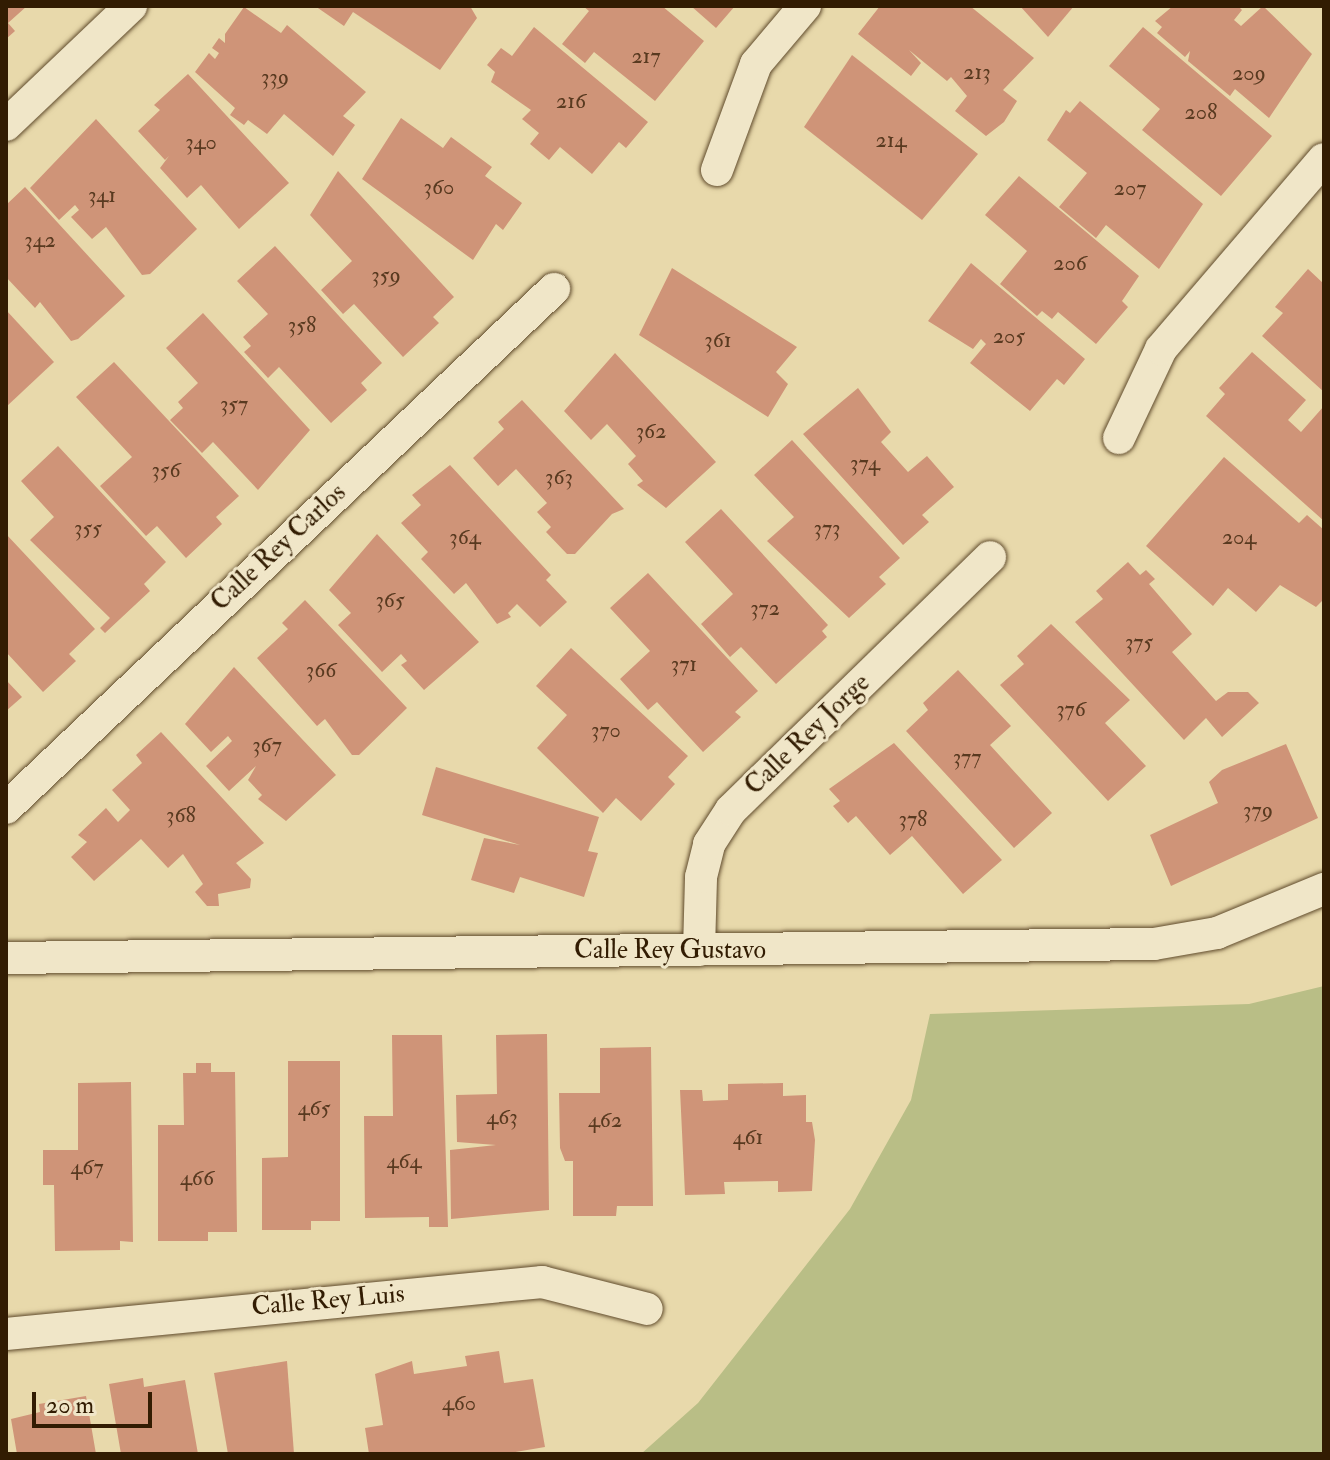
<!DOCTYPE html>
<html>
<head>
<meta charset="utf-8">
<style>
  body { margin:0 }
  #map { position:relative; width:1330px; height:1460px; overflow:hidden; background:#e8d9ab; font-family:"IM FELL Double Pica",serif }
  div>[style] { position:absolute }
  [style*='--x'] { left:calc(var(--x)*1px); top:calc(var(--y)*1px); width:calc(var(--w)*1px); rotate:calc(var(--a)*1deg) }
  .green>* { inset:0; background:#b9be86 }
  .building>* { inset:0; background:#cf9478 }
  .roads { filter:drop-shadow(0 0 2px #604b2c) drop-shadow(0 0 2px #604b2c) }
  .minor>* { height:32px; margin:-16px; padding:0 16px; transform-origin:16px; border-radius:16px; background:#f0e6c8 }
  span { translate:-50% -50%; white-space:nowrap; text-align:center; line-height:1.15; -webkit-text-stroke:6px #f0e6c8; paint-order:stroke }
  .number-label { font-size:22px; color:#593a20 }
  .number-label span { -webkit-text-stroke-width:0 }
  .street-label { font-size:26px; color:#321c02 }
  .frame { position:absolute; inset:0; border:8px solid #321c02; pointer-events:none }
  .scale { position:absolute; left:32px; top:1392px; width:120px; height:36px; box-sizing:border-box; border:4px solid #321c02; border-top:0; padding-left:10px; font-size:24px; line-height:28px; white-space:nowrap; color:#321c02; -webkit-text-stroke:6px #f0e6c8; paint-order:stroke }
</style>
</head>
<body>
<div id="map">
  <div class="green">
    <i style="clip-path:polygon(1324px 986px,1324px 1454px,641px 1454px,698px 1403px,850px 1209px,911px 1100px,930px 1014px,1249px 1004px)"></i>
  </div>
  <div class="building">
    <i style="clip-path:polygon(6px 6px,27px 6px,8px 23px,15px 31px,6px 39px)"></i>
    <i style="clip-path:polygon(315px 6px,470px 6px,477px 18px,440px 70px,353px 12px,344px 26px)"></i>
    <i style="clip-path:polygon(583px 6px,662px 6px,704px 41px,655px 101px,594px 52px,585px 63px,562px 44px,589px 11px)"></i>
    <i style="clip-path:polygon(691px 6px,735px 6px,716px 28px)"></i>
    <i style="clip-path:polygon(880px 6px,970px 6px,1034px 58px,1003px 90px,1017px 101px,1004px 122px,986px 136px,955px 111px,967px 96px,951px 77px,947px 81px,909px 50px,921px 63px,911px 76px,858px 34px)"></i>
    <i style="clip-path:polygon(1020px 6px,1074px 6px,1048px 37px)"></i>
    <i style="clip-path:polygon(1173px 6px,1238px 6px,1242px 10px,1234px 20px,1241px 26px,1263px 6px,1312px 54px,1269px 118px,1235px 89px,1230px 96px,1188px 61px,1190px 51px,1185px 57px,1157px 33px,1162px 27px,1155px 21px)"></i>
    <i style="clip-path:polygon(244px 7px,281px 33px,287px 25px,366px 92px,343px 116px,355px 125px,333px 156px,284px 114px,267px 134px,248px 120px,244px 125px,230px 115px,235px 108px,195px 72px,209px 53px,215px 59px,219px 53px,212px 48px,219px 38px,225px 43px,225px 34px)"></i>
    <i style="clip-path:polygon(534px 27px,648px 122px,626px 148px,619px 142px,592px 174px,560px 147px,549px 160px,530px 144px,539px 133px,522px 119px,531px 110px,491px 82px,495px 72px,487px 65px,501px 48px,512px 56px)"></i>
    <i style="clip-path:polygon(1143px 27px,1272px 136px,1221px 196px,1142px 130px,1160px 109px,1109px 66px)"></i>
    <i style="clip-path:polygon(852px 55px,978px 154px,922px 220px,804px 127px)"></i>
    <i style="clip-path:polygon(188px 74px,289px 183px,239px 229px,201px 185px,187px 198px,160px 168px,169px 156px,165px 160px,138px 131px,160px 110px,154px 105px)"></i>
    <i style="clip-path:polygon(1080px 101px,1203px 204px,1159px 269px,1106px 225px,1096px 238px,1059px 207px,1087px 173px,1047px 140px,1066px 110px,1070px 113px)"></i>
    <i style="clip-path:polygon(401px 118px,443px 148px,451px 137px,492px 167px,485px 176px,522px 203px,503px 230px,496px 224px,473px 260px,362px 179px)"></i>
    <i style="clip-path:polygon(96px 119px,197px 229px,150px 274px,142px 275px,106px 227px,92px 239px,71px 217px,79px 210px,75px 205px,59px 220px,30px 188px)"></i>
    <i style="clip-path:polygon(338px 171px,454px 297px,433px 317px,439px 323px,403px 357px,354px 304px,343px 314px,321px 290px,352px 261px,310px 215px)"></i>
    <i style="clip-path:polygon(1019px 176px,1139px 276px,1122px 301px,1128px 307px,1096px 344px,1058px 312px,1052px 319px,1042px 311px,1037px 316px,1000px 284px,1027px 251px,985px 215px)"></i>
    <i style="clip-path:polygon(25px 187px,125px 296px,78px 339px,71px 341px,40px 302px,35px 308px,6px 277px,6px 205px)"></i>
    <i style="clip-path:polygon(275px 246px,382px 363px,361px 383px,367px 390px,331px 423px,279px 367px,268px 378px,244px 352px,251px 346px,243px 337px,268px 314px,237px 281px)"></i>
    <i style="clip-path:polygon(971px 263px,1085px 359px,1064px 385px,1057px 379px,1030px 411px,970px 363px,986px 344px,981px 339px,973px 349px,928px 321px)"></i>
    <i style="clip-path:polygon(672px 268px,797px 347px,776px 372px,788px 384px,768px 417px,639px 335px)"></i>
    <i style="clip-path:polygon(1308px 269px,1324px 284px,1324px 392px,1262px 336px,1283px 313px,1275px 307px)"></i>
    <i style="clip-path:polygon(6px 310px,54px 362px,6px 407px)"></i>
    <i style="clip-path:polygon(203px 313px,310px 430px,258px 490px,213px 442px,202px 453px,170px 420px,183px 408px,178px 402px,198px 383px,166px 348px)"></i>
    <i style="clip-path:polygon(1252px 352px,1306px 400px,1288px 420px,1301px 432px,1324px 406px,1324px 521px,1206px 416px,1225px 394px,1219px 388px)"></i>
    <i style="clip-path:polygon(615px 353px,716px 462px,666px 508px,637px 485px,643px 481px,628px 464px,636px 456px,607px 424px,591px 440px,564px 411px)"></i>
    <i style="clip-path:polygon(114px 362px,239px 496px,216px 517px,222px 524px,186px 558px,157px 526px,146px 536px,100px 486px,132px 457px,76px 397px)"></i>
    <i style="clip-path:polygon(858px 388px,891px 432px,881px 442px,908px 472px,927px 456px,954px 487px,922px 515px,929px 522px,903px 545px,803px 434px)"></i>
    <i style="clip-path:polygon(522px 400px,624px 509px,612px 514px,575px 554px,567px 554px,546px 532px,551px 527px,537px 512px,547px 503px,516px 469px,498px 486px,473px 458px,504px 429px,498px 422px)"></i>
    <i style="clip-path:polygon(792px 440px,900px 558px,879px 577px,886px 584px,849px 618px,767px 541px,794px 517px,754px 475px)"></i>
    <i style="clip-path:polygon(58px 446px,166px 562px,144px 584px,150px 591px,105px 633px,100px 628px,110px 618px,30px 540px,54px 517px,21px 481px)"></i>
    <i style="clip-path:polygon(1224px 457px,1299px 523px,1307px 515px,1324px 530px,1324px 599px,1316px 607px,1280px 585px,1256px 612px,1228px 588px,1213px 606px,1146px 546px)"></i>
    <i style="clip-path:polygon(450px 465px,551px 575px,546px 580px,567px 602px,540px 627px,517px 604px,508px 613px,511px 617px,497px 624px,466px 583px,454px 594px,421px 559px,428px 552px,401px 523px,421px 505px,412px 495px)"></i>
    <i style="clip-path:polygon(721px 509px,828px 625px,822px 631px,827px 637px,776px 684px,741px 647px,730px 657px,701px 624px,733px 594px,685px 542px)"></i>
    <i style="clip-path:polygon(6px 534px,95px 629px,69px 654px,76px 661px,43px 692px,6px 652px)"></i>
    <i style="clip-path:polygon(377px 534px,479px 642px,424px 690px,401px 665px,407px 661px,401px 654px,382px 672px,338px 625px,351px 613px,329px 590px)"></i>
    <i style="clip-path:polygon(1128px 562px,1140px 575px,1146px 570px,1155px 579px,1149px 584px,1192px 634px,1172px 652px,1216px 701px,1228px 692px,1248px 692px,1259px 703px,1222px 737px,1206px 718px,1184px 740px,1075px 622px,1103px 599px,1096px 591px)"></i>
    <i style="clip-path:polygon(648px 573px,758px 691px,735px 712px,741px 717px,703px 752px,657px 702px,648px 710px,620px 679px,650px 651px,610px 608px)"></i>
    <i style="clip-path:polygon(305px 600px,407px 708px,359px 755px,352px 755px,325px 719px,317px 726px,257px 658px,288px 629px,282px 623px)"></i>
    <i style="clip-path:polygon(1051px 624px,1130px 700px,1105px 723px,1146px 766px,1108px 801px,1000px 685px,1024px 664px,1017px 656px)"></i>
    <i style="clip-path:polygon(571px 648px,688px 756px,668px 777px,675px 784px,641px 821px,616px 798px,603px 813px,537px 748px,567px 715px,536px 686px)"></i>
    <i style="clip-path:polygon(234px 667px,336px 775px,286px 821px,258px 799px,262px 795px,248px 780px,256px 766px,229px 791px,206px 766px,232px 741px,228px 736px,211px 752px,185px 724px)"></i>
    <i style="clip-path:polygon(958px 670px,1011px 726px,990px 745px,1052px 813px,1014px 848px,906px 731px,928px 710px,923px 703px)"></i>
    <i style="clip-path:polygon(6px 680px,22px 697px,6px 711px)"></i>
    <i style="clip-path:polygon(161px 732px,264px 843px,236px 863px,251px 879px,250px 888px,218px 894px,219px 906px,207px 906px,195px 892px,203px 884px,183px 854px,168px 868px,141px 839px,94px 881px,71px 857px,87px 842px,78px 835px,106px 808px,118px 822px,130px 810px,112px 790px,142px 763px,136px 755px)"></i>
    <i style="clip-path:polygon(894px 743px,1002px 860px,963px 894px,912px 836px,890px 855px,856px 816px,848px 823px,833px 806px,840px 801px,829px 789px)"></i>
    <i style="clip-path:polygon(1286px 744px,1318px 818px,1171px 886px,1150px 835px,1218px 803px,1209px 782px,1222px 770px)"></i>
    <i style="clip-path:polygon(436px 767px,599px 817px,588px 851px,598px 853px,584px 897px,520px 877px,514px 893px,471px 880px,484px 838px,520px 845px,422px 815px)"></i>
    <i style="clip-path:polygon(547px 1034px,549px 1210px,451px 1219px,450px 1150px,496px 1145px,457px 1142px,456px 1095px,497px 1094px,496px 1035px)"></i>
    <i style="clip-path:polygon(392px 1035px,442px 1035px,448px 1227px,429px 1227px,429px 1217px,365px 1218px,364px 1116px,393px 1116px)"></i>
    <i style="clip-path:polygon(651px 1047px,653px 1206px,617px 1206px,616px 1216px,573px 1216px,573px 1161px,565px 1161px,560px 1148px,559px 1093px,600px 1093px,600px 1048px)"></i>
    <i style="clip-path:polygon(288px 1061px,340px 1061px,340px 1221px,311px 1221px,311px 1230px,262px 1230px,262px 1158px,288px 1157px)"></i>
    <i style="clip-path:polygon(196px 1063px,211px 1063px,211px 1072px,235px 1072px,237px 1232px,208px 1232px,208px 1241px,158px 1241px,158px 1125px,184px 1125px,183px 1073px,196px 1073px)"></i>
    <i style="clip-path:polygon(131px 1082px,133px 1242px,120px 1241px,120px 1250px,55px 1251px,54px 1185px,43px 1185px,43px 1150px,78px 1150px,78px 1083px)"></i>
    <i style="clip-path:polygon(783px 1083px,783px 1096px,806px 1095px,806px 1122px,812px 1122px,815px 1140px,812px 1191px,778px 1192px,778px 1181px,724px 1182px,725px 1194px,685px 1195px,680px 1090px,702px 1090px,703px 1101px,728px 1100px,728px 1084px)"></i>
    <i style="clip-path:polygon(499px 1351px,504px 1383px,533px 1379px,545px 1447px,503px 1454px,369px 1454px,365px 1428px,383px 1425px,375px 1374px,412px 1361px,414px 1374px,467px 1366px,465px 1356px)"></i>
    <i style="clip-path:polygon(287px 1361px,294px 1454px,228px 1454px,214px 1373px)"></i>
    <i style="clip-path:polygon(143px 1378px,144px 1387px,185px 1380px,198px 1454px,121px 1454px,109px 1384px)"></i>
    <i style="clip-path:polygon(86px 1396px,96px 1454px,17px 1454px,11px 1419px,40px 1412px,39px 1404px)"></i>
  </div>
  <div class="roads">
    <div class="minor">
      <i style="--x:6;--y:125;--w:173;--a:-43.6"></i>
      <i style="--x:717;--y:170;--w:113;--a:-69.8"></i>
      <i style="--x:756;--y:64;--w:76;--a:-49.8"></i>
      <i style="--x:1119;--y:438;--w:98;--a:-64.7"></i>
      <i style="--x:1161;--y:349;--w:250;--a:-49.4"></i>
      <i style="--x:6;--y:808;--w:755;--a:-43.44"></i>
      <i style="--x:699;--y:950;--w:73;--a:-88.4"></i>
      <i style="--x:701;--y:877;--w:34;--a:-76"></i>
      <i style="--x:709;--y:844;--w:40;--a:-57.1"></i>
      <i style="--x:731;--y:810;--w:362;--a:-44.3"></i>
      <i style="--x:6;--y:958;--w:1148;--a:-0.7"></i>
      <i style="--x:1154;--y:944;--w:64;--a:-9.9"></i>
      <i style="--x:1217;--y:933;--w:116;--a:-22.4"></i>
      <i style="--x:6;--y:1334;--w:539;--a:-5.54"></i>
      <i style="--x:542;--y:1282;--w:108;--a:14.4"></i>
    </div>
  </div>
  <div class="number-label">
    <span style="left:646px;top:57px">217</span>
    <span style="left:977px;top:73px">213</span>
    <span style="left:1249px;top:74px">209</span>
    <span style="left:275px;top:78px">339</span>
    <span style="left:571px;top:102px">216</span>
    <span style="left:1201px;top:113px">208</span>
    <span style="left:891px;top:141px">214</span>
    <span style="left:201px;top:143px">340</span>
    <span style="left:439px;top:188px">360</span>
    <span style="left:1130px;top:189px">207</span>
    <span style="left:102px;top:196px">341</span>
    <span style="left:40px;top:241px">342</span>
    <span style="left:1070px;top:264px">206</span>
    <span style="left:386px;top:276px">359</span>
    <span style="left:302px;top:326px">358</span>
    <span style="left:1009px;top:337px">205</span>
    <span style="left:718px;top:341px">361</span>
    <span style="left:234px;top:405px">357</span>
    <span style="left:651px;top:432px">362</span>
    <span style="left:865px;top:464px">374</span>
    <span style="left:166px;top:471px">356</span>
    <span style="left:559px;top:478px">363</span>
    <span style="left:88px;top:529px">355</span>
    <span style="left:827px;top:529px">373</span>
    <span style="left:465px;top:538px">364</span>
    <span style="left:1239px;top:538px">204</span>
    <span style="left:390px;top:601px">365</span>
    <span style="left:765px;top:609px">372</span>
    <span style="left:1139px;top:643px">375</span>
    <span style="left:684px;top:665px">371</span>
    <span style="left:321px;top:671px">366</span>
    <span style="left:1071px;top:710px">376</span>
    <span style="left:606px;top:731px">370</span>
    <span style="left:267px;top:746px">367</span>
    <span style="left:967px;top:758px">377</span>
    <span style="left:1258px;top:811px">379</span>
    <span style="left:181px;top:816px">368</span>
    <span style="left:913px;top:820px">378</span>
    <span style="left:314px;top:1109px">465</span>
    <span style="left:502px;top:1118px">463</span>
    <span style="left:605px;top:1121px">462</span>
    <span style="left:748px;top:1138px">461</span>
    <span style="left:404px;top:1162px">464</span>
    <span style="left:87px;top:1168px">467</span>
    <span style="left:197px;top:1179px">466</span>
    <span style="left:459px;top:1404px">460</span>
  </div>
  <div class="street-label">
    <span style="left:279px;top:548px;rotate:-43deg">Calle Rey Carlos</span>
    <span style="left:808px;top:735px;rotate:-44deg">Calle Rey Jorge</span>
    <span style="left:670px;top:951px">Calle Rey Gustavo</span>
    <span style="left:328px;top:1301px;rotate:-5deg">Calle Rey Luis</span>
  </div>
  <div class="frame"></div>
  <div class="scale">20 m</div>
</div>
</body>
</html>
